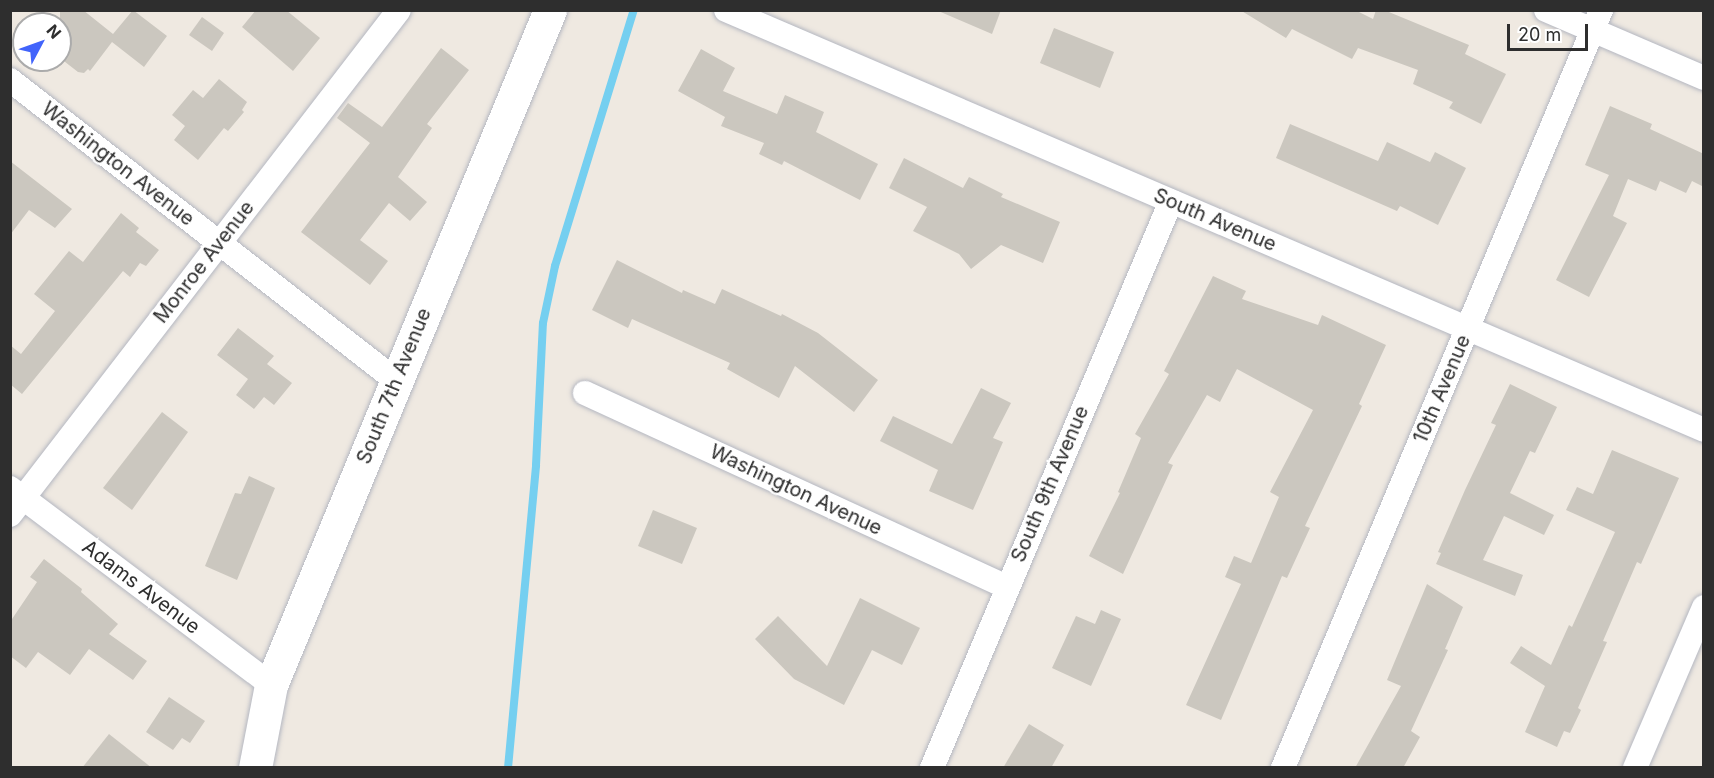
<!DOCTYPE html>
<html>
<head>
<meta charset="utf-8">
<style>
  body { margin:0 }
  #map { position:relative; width:1714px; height:778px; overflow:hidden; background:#efe9e1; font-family:Inter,sans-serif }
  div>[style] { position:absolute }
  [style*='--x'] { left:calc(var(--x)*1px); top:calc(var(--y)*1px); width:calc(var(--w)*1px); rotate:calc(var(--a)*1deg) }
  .stream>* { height:8px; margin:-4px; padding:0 4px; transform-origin:4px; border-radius:4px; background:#75cff0 }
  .building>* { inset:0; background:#cbc7bf }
  .roads { filter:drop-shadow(0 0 2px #b4b7c1) drop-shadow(0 0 2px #b4b7c1) }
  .street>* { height:24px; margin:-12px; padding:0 12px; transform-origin:12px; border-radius:12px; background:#fff }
  .secondary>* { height:33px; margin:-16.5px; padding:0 16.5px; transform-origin:16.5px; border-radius:16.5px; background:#fff }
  span { translate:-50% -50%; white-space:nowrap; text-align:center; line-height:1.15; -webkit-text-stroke:4.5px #fff; paint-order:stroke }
  .street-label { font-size:20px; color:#2e2e2e }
  .frame { position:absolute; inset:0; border:12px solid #2e2e2e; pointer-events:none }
  .north { position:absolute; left:12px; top:12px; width:60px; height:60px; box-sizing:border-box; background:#fff; border:2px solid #ababab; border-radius:50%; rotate:49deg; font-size:16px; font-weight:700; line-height:24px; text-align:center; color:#2e2e2e }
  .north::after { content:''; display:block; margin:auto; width:21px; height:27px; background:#4264fb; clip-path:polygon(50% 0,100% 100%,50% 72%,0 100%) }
  .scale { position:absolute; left:1507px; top:24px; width:81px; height:27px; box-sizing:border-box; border:3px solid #2e2e2e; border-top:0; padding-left:8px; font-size:18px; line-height:21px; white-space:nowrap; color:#2e2e2e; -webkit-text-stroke:4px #fff; paint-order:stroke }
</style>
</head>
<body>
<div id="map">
  <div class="stream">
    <i style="--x:508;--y:768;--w:304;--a:-84.7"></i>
    <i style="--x:536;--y:465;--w:142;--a:-87.2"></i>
    <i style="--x:543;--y:323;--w:58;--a:-78.1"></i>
    <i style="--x:555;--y:266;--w:268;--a:-72.9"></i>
  </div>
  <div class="building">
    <i style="clip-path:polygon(60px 10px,83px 10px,113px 34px,133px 10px,167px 36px,144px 67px,112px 42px,90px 71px,88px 69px,84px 73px,78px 72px,60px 58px)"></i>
    <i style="clip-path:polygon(256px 10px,286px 10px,320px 38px,293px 71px,242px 27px)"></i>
    <i style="clip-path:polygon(936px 10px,1001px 10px,992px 34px)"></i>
    <i style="clip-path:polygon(1240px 10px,1355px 10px,1373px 19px,1376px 10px,1384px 10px,1469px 45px,1465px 54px,1506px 74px,1481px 124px,1449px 108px,1453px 102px,1413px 84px,1418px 70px,1358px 48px,1352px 59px,1292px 29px,1286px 38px)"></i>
    <i style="clip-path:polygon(202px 17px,224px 33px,212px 51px,189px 35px)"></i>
    <i style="clip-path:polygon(1054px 28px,1114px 52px,1100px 88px,1040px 63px)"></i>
    <i style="clip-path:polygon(441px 48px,469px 70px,427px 124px,432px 128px,398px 177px,427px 202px,410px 221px,389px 203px,360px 240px,388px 261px,370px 285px,301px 232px,370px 143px,337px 118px,348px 103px,382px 127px)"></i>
    <i style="clip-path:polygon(701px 49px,735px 68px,723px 91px,777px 114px,785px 95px,824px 112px,816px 132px,878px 164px,860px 200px,784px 161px,782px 165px,759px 154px,764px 143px,721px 126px,725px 117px,678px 91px)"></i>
    <i style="clip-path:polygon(219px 79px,247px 102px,242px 110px,244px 112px,228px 131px,224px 128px,198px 160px,174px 140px,185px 126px,172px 115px,193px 90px,203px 98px)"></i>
    <i style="clip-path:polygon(1610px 106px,1652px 124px,1650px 129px,1704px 154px,1704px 187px,1692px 181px,1686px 193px,1660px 181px,1656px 191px,1628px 179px,1613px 216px,1627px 223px,1589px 297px,1556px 280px,1609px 175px,1585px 165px)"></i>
    <i style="clip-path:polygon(1290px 124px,1378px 161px,1387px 142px,1430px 162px,1435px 152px,1466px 168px,1438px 225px,1400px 206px,1397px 211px,1276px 158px)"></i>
    <i style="clip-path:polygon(904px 158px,963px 188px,969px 177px,1003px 194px,1001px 197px,1060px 222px,1043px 263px,1001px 245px,971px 269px,959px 254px,913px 231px,927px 207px,889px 188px)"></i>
    <i style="clip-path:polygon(10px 161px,72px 209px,55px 228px,29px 210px,10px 235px)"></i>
    <i style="clip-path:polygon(121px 213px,139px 228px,136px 232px,159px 250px,146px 266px,140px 263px,130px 277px,123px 271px,22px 394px,10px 384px,10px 345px,21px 354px,55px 311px,34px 294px,69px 251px,83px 262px)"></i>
    <i style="clip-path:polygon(617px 260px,682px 293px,683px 290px,715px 304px,722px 289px,781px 316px,782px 314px,818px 333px,878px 380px,854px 412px,795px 366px,779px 398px,727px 369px,730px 363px,632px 319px,628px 328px,592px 310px)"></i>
    <i style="clip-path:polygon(1213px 276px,1246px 291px,1242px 299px,1318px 325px,1322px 315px,1386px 345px,1359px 404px,1362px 406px,1305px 526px,1310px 528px,1287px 578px,1282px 576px,1221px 720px,1186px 705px,1241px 584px,1225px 577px,1234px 556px,1251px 563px,1279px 497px,1270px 492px,1313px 410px,1237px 369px,1220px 402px,1207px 395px,1168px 463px,1173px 465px,1123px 574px,1089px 556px,1120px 493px,1118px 492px,1141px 438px,1135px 434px,1169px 374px,1164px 371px)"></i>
    <i style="clip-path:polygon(238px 328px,274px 356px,267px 364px,292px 383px,274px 405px,264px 397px,254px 409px,236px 395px,248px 379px,217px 355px)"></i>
    <i style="clip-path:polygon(1510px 384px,1557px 407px,1535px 453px,1530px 451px,1510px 493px,1554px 515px,1544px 535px,1504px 516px,1483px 560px,1523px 575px,1515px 596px,1436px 564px,1441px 553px,1438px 552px,1465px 490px,1496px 425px,1491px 423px)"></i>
    <i style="clip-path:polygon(981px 388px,1011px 403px,993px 438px,1003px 442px,973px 510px,929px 491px,938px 470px,880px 441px,893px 416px,952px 444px)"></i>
    <i style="clip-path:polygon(162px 412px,188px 432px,132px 510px,103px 488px)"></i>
    <i style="clip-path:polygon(1612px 450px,1679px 478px,1641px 564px,1637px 562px,1603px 641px,1607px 642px,1578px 708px,1581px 710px,1570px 733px,1564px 731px,1557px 747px,1525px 732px,1545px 686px,1510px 663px,1521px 646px,1551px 665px,1569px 625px,1572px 627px,1615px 532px,1566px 510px,1577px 487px,1593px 494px)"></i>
    <i style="clip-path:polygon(249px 476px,275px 488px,237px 580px,205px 566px,235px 493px,241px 494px)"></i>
    <i style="clip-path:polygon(653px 510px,697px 528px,682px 564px,638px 546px)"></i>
    <i style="clip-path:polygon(44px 559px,82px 589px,81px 592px,118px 624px,109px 634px,147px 661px,133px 680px,89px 649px,70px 675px,38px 652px,26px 668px,10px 656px,10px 622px,37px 582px,30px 577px)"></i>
    <i style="clip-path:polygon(1427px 584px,1463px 607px,1445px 649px,1448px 650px,1411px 731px,1420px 737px,1403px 768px,1355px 768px,1401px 686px,1387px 680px)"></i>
    <i style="clip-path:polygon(860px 598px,920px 628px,902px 665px,872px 650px,844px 705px,794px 679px,755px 639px,778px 616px,827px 666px)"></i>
    <i style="clip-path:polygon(1101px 610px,1121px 619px,1091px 686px,1052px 668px,1076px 616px,1095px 624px)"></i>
    <i style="clip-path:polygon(169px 697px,205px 721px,190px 743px,182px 738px,173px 750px,146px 732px)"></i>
    <i style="clip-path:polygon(1029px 724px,1064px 745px,1051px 768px,1003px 768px)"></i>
    <i style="clip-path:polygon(109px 734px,152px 768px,82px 768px)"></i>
  </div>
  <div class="roads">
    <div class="street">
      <i style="--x:726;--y:10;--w:1064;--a:23.24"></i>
      <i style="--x:1546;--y:10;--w:172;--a:23.3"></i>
      <i style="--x:10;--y:80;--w:490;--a:37.9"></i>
      <i style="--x:585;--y:393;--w:464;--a:24.7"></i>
      <i style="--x:10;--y:488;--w:327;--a:37"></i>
      <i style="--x:10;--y:515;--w:637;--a:-52.39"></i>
      <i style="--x:932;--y:768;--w:615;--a:-67.14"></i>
      <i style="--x:1283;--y:768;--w:822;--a:-67.24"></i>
      <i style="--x:1635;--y:768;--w:175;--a:-66.8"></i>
    </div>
    <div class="secondary">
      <i style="--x:255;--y:768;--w:85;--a:-79.1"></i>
      <i style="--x:271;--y:685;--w:730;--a:-67.54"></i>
    </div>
  </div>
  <div class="street-label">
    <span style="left:118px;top:164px;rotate:38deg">Washington Avenue</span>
    <span style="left:1215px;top:220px;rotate:23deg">South Avenue</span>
    <span style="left:204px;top:262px;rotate:-52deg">Monroe Avenue</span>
    <span style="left:394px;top:386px;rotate:-68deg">South 7th Avenue</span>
    <span style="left:1442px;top:389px;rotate:-67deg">10th Avenue</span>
    <span style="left:1050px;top:484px;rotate:-67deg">South 9th Avenue</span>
    <span style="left:796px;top:490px;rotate:25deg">Washington Avenue</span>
    <span style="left:141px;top:587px;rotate:37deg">Adams Avenue</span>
  </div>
  <div class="frame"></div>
  <div class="north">N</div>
  <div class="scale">20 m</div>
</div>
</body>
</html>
